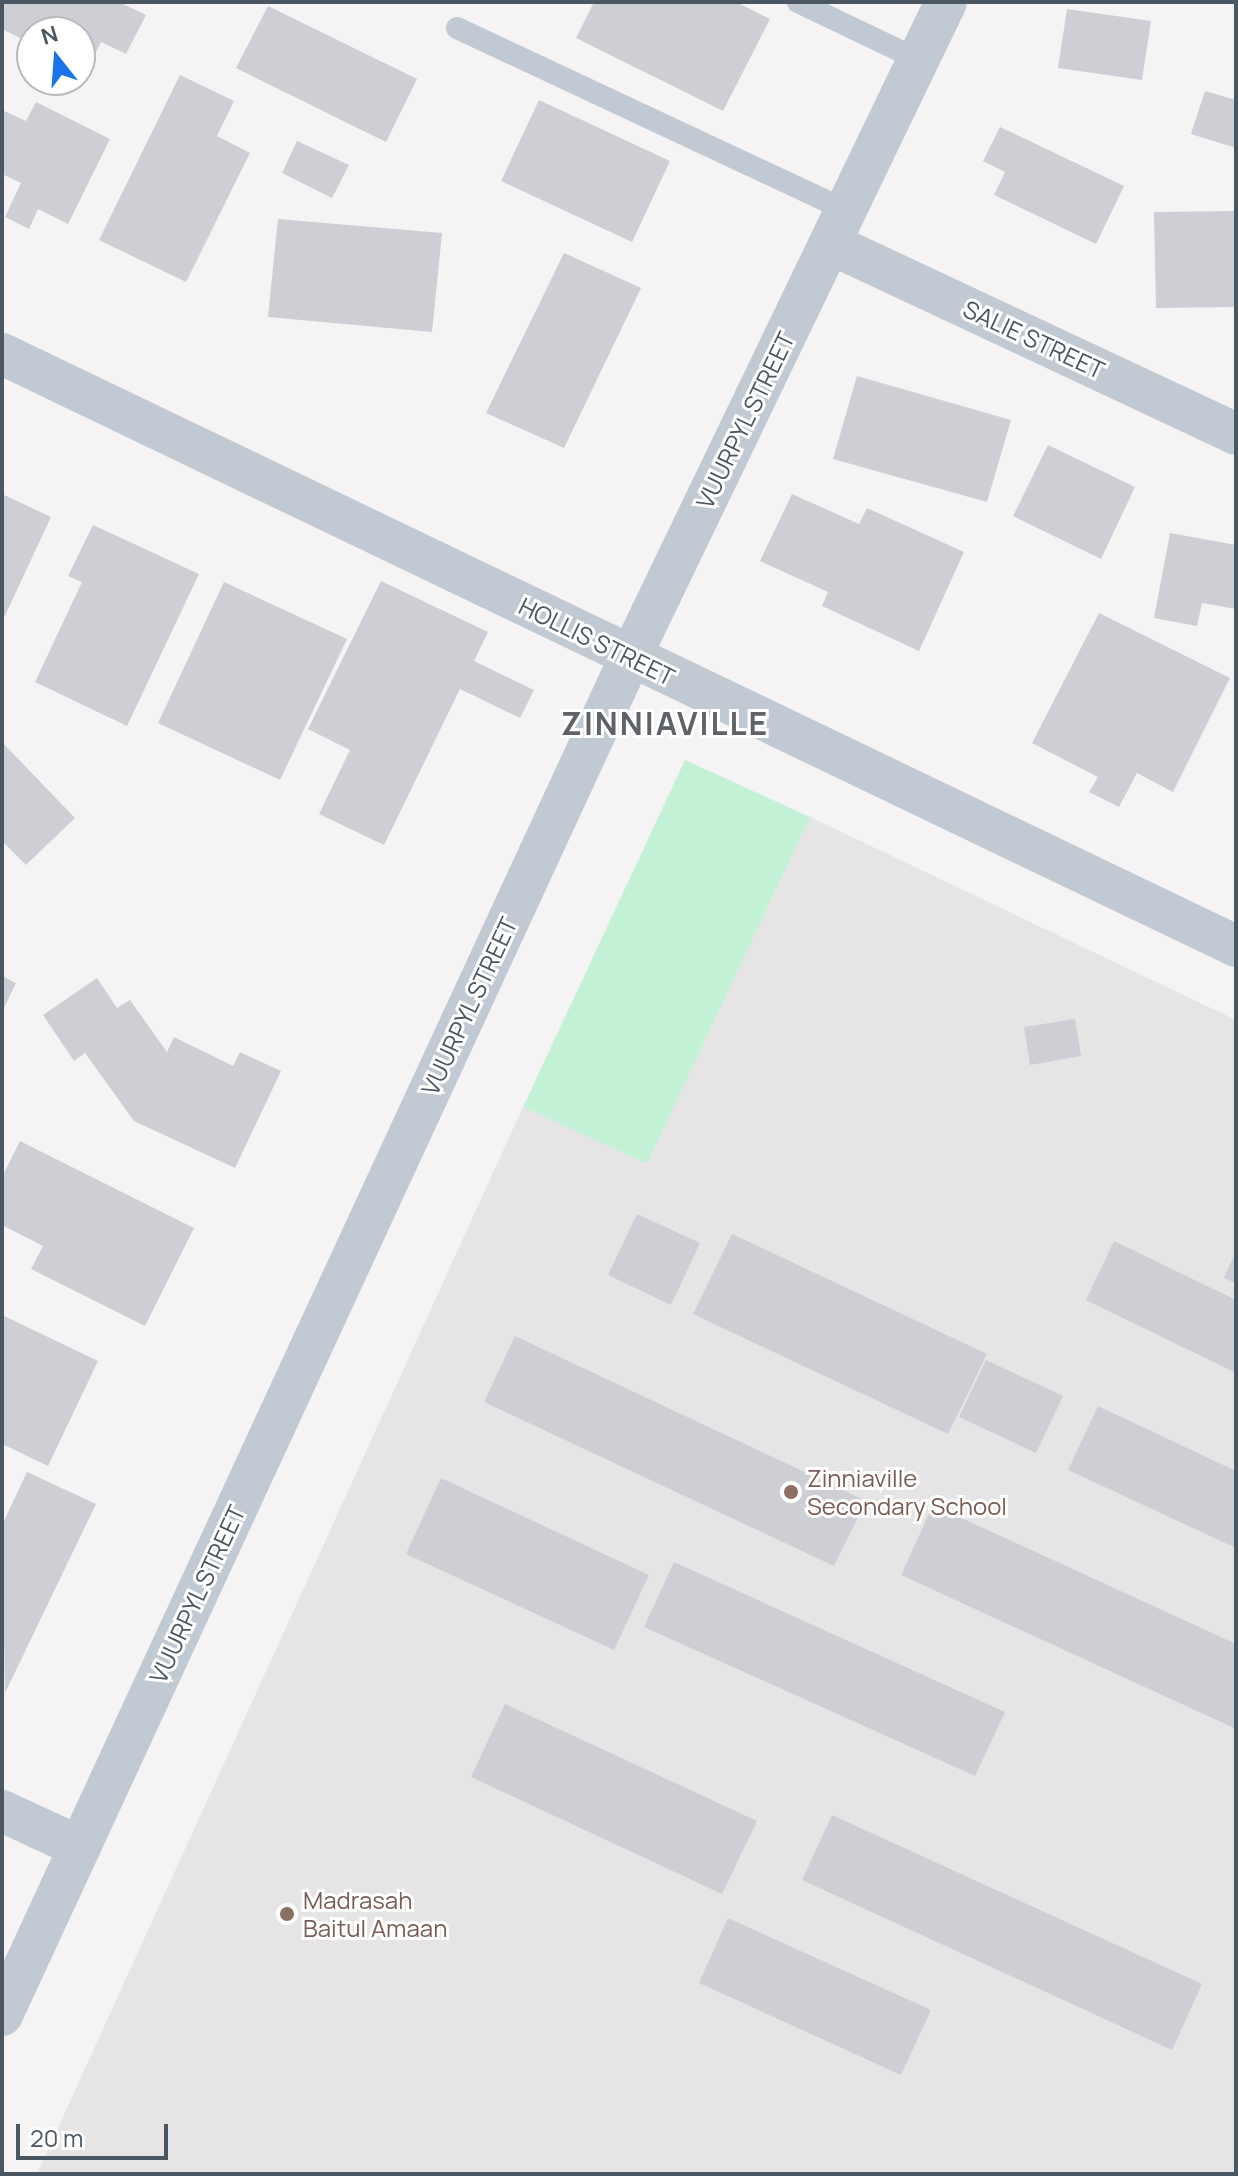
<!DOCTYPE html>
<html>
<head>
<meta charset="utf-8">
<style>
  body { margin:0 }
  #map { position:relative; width:1238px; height:2176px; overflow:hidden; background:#f5f3f3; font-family:Manrope,sans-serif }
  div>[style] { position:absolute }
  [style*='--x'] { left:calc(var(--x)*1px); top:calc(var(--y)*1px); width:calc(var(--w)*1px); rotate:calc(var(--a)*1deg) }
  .education>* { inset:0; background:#e6e4e5 }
  .green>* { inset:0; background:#c3f1d5 }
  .building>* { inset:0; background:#cdcfd5 }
  .lane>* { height:22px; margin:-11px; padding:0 11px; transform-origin:11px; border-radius:11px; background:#c1cad2 }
  .street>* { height:42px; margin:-21px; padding:0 21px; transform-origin:21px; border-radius:21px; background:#c1cad2 }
  .dots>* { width:22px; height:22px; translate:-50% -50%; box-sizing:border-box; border:4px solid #fff; border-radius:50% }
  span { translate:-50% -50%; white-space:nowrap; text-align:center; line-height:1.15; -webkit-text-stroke:6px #fff; paint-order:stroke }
  .street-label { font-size:24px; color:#4a5661 }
  .education-label { font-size:24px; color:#785e54 }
  .left { translate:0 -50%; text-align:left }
  .district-label { font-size:32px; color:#5f6368; font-weight:700; letter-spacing:2px }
  .frame { position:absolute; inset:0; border:4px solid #4a5661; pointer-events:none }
  .north { position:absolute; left:16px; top:16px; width:80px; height:80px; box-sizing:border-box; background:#fff; border:2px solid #b7bbc0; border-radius:50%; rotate:343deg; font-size:22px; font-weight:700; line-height:32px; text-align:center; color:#4a5661 }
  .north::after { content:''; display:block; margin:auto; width:28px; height:36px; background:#1a73e8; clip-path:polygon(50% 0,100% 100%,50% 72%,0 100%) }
  .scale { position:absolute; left:16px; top:2124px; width:152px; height:36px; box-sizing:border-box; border:4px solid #4a5661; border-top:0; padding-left:10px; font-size:24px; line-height:28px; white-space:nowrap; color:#4a5661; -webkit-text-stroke:6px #fff; paint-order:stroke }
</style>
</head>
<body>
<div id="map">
  <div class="education">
    <i style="clip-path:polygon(810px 817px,1236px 1020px,1236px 2174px,37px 2174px,523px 1107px,647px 1164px)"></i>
  </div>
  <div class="green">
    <i style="clip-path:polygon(685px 760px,810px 817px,647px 1164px,523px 1107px)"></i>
  </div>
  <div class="building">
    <i style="clip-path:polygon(2px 2px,119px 2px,146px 15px,126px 54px,101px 42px,87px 71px,80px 68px,80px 32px,32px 32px,32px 44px,2px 29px)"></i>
    <i style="clip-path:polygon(594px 2px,736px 2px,770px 19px,723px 111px,576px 38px)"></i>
    <i style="clip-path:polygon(268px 6px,417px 79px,386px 142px,236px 68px)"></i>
    <i style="clip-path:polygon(1067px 9px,1151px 21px,1142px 80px,1058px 68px)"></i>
    <i style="clip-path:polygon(180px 75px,234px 101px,217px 136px,250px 153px,186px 282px,99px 240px)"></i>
    <i style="clip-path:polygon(1205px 91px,1236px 100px,1236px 148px,1191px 134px)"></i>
    <i style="clip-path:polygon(539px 100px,670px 161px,632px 242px,501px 181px)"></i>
    <i style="clip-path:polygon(36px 102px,110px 139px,68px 224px,38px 209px,29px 229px,5px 217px,21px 183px,2px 174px,2px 110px,26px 121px)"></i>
    <i style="clip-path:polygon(1000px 127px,1124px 186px,1096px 244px,994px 195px,1005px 172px,983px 161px)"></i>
    <i style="clip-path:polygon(297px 141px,349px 165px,332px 198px,282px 173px)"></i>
    <i style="clip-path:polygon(1236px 211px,1236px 307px,1156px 308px,1154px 212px)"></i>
    <i style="clip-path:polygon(278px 219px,442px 233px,432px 332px,268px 317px)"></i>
    <i style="clip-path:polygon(564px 253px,641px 288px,564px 448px,486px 413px)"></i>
    <i style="clip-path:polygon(857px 376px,1011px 420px,987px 502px,833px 459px)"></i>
    <i style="clip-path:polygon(1048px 445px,1135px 487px,1101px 559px,1013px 516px)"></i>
    <i style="clip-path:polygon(2px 494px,51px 517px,2px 622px)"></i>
    <i style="clip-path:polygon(792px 494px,859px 524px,867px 508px,964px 552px,919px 651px,822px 606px,828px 592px,760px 561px)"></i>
    <i style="clip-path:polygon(93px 525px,199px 574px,127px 726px,35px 682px,82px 582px,68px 576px)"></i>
    <i style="clip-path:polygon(1170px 533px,1236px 545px,1236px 609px,1202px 603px,1197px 626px,1154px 618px)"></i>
    <i style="clip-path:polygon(381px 581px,488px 632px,474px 661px,534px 690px,520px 718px,460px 689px,384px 845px,319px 814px,350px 750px,308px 729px)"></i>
    <i style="clip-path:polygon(224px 582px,347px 639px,280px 780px,158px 723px)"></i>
    <i style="clip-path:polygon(1099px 613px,1230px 678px,1173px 792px,1137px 773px,1119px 807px,1089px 792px,1098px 777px,1032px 743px)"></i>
    <i style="clip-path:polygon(2px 742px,75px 818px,26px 865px,2px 841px)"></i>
    <i style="clip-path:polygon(2px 976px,16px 983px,2px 1012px)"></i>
    <i style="clip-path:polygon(97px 978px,117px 1008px,130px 1000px,167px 1052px,174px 1037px,233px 1066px,240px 1052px,281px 1071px,235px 1168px,134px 1121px,85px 1053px,74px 1061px,43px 1015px)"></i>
    <i style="clip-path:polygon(1075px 1019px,1081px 1056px,1030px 1065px,1024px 1027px)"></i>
    <i style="clip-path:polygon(20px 1141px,194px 1228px,145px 1326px,31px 1269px,43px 1246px,2px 1225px,2px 1177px)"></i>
    <i style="clip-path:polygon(637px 1214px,700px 1243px,671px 1305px,608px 1275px)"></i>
    <i style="clip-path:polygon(732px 1234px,987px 1354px,948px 1434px,693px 1314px)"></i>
    <i style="clip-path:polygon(1114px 1241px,1236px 1300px,1236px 1373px,1086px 1300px)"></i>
    <i style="clip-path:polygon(1236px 1251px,1236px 1283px,1224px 1278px)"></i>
    <i style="clip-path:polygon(2px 1315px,98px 1361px,48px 1466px,2px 1444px)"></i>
    <i style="clip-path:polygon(515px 1336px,866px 1501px,834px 1566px,484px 1402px)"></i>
    <i style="clip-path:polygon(986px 1360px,1063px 1396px,1036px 1453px,959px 1417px)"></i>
    <i style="clip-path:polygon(1098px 1406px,1236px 1471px,1236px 1548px,1068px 1470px)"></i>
    <i style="clip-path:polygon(27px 1472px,96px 1504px,5px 1693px,2px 1525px)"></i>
    <i style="clip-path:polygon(441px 1478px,649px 1575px,614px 1650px,406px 1554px)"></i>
    <i style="clip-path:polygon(933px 1505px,1236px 1644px,1236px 1729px,901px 1575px)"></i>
    <i style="clip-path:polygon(674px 1562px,1005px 1712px,975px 1776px,644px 1627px)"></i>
    <i style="clip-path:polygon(505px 1704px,757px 1821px,722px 1894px,471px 1777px)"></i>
    <i style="clip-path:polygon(832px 1815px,1202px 1984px,1172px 2050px,802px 1880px)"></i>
    <i style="clip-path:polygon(728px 1918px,931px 2010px,901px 2075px,699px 1983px)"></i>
  </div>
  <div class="lane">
    <i style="--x:798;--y:2;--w:134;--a:25.6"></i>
    <i style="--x:457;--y:28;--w:431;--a:25.1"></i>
  </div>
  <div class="street">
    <i style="--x:831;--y:244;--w:447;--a:25.1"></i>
    <i style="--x:2;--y:354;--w:1369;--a:25.63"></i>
    <i style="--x:2;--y:1811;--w:86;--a:24.8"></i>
    <i style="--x:2;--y:2015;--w:1495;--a:-65.17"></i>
    <i style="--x:630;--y:658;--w:728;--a:-64.28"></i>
  </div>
  <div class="dots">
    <i style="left:791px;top:1492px;background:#8d6e63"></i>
    <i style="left:287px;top:1914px;background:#8d6e63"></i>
  </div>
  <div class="street-label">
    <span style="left:1034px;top:339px;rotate:25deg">SALIE STREET</span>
    <span style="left:745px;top:420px;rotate:-64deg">VUURPYL STREET</span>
    <span style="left:597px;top:641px;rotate:26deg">HOLLIS STREET</span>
    <span style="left:469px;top:1006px;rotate:-65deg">VUURPYL STREET</span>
    <span style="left:197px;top:1594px;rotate:-65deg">VUURPYL STREET</span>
  </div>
  <div class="education-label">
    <span class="left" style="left:807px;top:1492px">Zinniaville<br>Secondary School</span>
    <span class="left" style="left:303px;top:1914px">Madrasah<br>Baitul Amaan</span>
  </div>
  <div class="district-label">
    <span style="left:665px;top:723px">ZINNIAVILLE</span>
  </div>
  <div class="frame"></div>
  <div class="north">N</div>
  <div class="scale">20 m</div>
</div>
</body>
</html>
